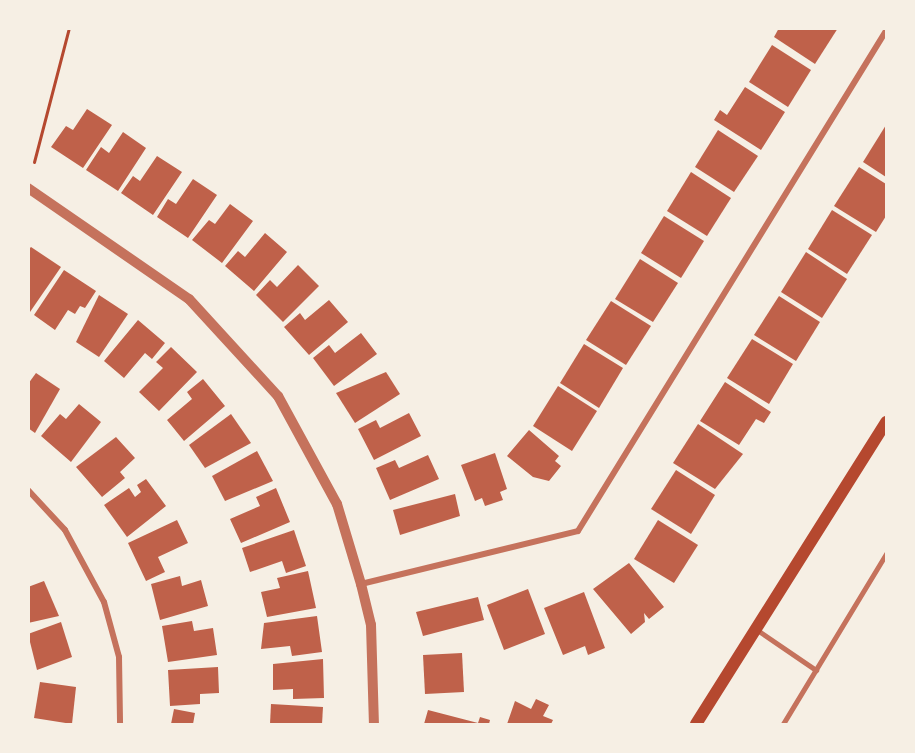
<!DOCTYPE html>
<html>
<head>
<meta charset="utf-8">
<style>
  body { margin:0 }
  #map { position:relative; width:915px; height:753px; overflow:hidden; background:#f6efe4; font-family:"PT Sans Narrow",sans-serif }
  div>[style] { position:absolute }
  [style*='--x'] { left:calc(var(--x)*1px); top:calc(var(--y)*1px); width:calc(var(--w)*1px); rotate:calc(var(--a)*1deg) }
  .building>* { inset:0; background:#bf614a }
  .path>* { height:3px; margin:-1.5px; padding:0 1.5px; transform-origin:1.5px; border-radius:1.5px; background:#b5482f }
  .service>* { height:4.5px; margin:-2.25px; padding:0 2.25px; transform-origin:2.25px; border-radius:2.25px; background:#c5725c }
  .minor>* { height:6px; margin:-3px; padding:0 3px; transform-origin:3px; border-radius:3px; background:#c5725c }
  .tertiary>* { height:10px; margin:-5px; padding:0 5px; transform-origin:5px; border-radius:5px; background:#c5725c }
  .secondary>* { height:12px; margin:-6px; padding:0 6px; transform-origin:6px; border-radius:6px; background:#b5482f }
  span { translate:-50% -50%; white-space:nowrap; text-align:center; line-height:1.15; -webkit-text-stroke:6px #f6efe4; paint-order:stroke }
  .frame { position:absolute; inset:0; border:30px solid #f6efe4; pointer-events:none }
</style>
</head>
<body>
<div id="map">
  <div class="building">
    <i style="clip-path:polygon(779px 28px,838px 28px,815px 64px,774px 37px)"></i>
    <i style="clip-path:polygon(772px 45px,811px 70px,788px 107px,749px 82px)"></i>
    <i style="clip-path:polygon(745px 87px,785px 112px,761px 150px,714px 120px,720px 110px,727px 115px)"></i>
    <i style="clip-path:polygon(87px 109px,112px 125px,83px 168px,51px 147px,66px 126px,73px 130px)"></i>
    <i style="clip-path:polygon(886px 125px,886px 177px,863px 162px)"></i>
    <i style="clip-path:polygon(718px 130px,758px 156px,734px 192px,695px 167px)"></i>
    <i style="clip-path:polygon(123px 132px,146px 148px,118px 191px,86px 170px,101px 147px,109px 153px)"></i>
    <i style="clip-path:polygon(157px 156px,182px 172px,153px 215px,121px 193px,133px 176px,140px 181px)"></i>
    <i style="clip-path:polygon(859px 167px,886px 184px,886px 216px,876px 232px,834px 206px)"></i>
    <i style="clip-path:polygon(691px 172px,731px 198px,707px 236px,667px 211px)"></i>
    <i style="clip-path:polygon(193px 179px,217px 195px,188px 238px,157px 217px,168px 199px,176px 204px)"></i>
    <i style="clip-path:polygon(230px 204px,253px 221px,222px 263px,192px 240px,209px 220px,215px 224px)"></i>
    <i style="clip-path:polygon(832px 210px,872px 235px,847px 274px,808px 249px)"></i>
    <i style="clip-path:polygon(664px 216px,704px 241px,681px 278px,641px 253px)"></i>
    <i style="clip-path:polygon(265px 233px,287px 252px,254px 291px,225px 266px,238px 251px,245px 257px)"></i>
    <i style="clip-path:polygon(31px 247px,61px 267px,30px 312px,28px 250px)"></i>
    <i style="clip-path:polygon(806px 252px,847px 279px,822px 318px,781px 292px)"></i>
    <i style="clip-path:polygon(640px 259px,678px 283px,653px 322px,615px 299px)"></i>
    <i style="clip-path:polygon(298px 265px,319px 286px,283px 322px,256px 295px,270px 280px,277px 287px)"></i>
    <i style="clip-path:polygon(64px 270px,96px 291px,85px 308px,80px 306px,75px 314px,68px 310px,55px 330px,34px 315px)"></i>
    <i style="clip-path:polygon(99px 295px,128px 314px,99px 357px,76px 342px)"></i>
    <i style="clip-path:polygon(779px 296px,820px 322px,796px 361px,754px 335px)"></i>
    <i style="clip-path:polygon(329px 300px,348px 322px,309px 355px,284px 327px,300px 313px,305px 320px)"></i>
    <i style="clip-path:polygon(611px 301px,651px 326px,626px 365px,586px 340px)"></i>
    <i style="clip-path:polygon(138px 320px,165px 343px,152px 359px,145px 353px,124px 378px,104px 361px)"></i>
    <i style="clip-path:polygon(361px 333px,377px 354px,334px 386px,313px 358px,329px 345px,335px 353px)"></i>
    <i style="clip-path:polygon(752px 339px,793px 364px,769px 404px,727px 378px)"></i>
    <i style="clip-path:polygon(584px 344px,623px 368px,599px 408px,560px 383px)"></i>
    <i style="clip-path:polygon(171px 347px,197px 372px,159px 411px,139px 392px,163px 368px,156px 362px)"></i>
    <i style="clip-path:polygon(386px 372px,400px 394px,355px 423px,336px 393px)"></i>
    <i style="clip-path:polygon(36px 373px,60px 389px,35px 433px,28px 428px,28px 384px)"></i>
    <i style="clip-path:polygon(203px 379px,225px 406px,184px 441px,167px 420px,192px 399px,187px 392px)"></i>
    <i style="clip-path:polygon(725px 382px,771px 412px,764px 423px,756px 419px,739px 445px,700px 421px)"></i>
    <i style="clip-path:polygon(558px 386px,597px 411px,572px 451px,533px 426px)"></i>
    <i style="clip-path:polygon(79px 404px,101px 422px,71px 462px,41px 436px,60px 414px,66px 419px)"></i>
    <i style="clip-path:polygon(409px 413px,421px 436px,374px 460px,358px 429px,376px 420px,380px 428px)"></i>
    <i style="clip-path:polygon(231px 414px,251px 443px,205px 468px,189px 445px)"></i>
    <i style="clip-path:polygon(698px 424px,743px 454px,715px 489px,673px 463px)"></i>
    <i style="clip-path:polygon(529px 430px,559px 456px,555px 461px,561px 466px,549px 481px,533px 477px,507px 456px)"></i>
    <i style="clip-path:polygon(116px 437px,135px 458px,120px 472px,125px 478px,102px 497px,76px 467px)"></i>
    <i style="clip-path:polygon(257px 451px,273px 481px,225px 501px,212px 476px)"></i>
    <i style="clip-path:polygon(495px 453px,507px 489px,500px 492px,503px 500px,485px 506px,482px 498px,475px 501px,461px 465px)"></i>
    <i style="clip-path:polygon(428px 455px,439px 479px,390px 500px,376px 468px,395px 460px,399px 468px)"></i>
    <i style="clip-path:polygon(676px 470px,715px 495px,691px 534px,651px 509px)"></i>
    <i style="clip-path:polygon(146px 479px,166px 506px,127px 537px,104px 505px,129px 488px,135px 497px,141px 492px,137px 485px)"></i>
    <i style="clip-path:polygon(276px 488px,290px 522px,241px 543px,230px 519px,260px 506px,256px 497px)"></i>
    <i style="clip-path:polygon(455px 494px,460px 516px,400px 535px,393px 510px)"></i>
    <i style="clip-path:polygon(177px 520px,188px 543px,158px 557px,165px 572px,146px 581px,128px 543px)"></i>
    <i style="clip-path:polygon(658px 520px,698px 545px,674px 583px,634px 559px)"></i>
    <i style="clip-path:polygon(294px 530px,306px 566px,286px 573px,282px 561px,250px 572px,242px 548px)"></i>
    <i style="clip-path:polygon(629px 563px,664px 607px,649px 619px,644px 613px,645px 622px,631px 634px,593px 589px)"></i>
    <i style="clip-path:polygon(308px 571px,316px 608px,267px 617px,261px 592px,280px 588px,277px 578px)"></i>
    <i style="clip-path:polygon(180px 576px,182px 586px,201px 580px,208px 606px,160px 620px,151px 584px)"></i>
    <i style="clip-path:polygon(44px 581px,59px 616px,28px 623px,28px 587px)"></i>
    <i style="clip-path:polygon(528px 589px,545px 634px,504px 650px,487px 605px)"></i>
    <i style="clip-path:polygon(584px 592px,605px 648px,588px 655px,585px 646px,563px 655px,544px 608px)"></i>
    <i style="clip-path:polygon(478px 597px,484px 620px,423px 636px,416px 612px)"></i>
    <i style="clip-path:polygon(317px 616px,322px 652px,292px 656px,290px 646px,261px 649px,264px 623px)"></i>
    <i style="clip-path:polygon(192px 621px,194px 631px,213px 628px,217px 655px,168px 662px,162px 626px)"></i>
    <i style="clip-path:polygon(61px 622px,72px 657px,37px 670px,28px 634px)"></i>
    <i style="clip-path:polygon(462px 653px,464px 692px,425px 694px,423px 655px)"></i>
    <i style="clip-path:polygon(323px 659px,324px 698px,293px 699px,293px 689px,273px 690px,273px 664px)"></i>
    <i style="clip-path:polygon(218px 667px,219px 693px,200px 694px,200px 704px,170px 706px,168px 670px)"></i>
    <i style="clip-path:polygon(40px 682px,76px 687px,72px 724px,34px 718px)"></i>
    <i style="clip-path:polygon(536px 699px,549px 705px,543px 716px,553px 720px,551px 724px,507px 724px,515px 701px,531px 709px)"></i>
    <i style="clip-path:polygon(271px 704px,323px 707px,322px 724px,270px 724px)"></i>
    <i style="clip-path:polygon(174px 709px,195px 713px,193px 724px,171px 724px)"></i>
    <i style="clip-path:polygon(428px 710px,478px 723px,480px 717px,490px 720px,489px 724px,424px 724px)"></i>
  </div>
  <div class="path">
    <i style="--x:34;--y:162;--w:138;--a:-75.4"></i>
  </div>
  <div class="service">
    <i style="--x:756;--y:629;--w:73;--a:34.3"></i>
    <i style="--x:783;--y:724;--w:199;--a:-58.8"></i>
  </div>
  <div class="minor">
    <i style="--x:28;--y:490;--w:54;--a:47.2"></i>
    <i style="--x:65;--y:530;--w:82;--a:61.6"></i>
    <i style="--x:104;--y:602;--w:57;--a:74.7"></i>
    <i style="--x:119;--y:657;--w:67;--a:89.1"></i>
    <i style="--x:361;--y:584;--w:223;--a:-13.7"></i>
    <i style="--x:578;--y:531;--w:587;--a:-58.37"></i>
  </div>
  <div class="tertiary">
    <i style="--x:28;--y:188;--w:196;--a:34.6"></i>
    <i style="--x:189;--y:299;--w:132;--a:47.5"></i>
    <i style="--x:278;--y:396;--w:123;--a:61.4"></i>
    <i style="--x:337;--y:504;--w:84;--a:73.3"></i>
    <i style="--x:361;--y:584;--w:42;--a:76.3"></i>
    <i style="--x:371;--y:625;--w:99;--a:88.3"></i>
  </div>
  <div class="secondary">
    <i style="--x:696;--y:724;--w:357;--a:-57.8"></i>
  </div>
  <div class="frame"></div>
</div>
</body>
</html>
